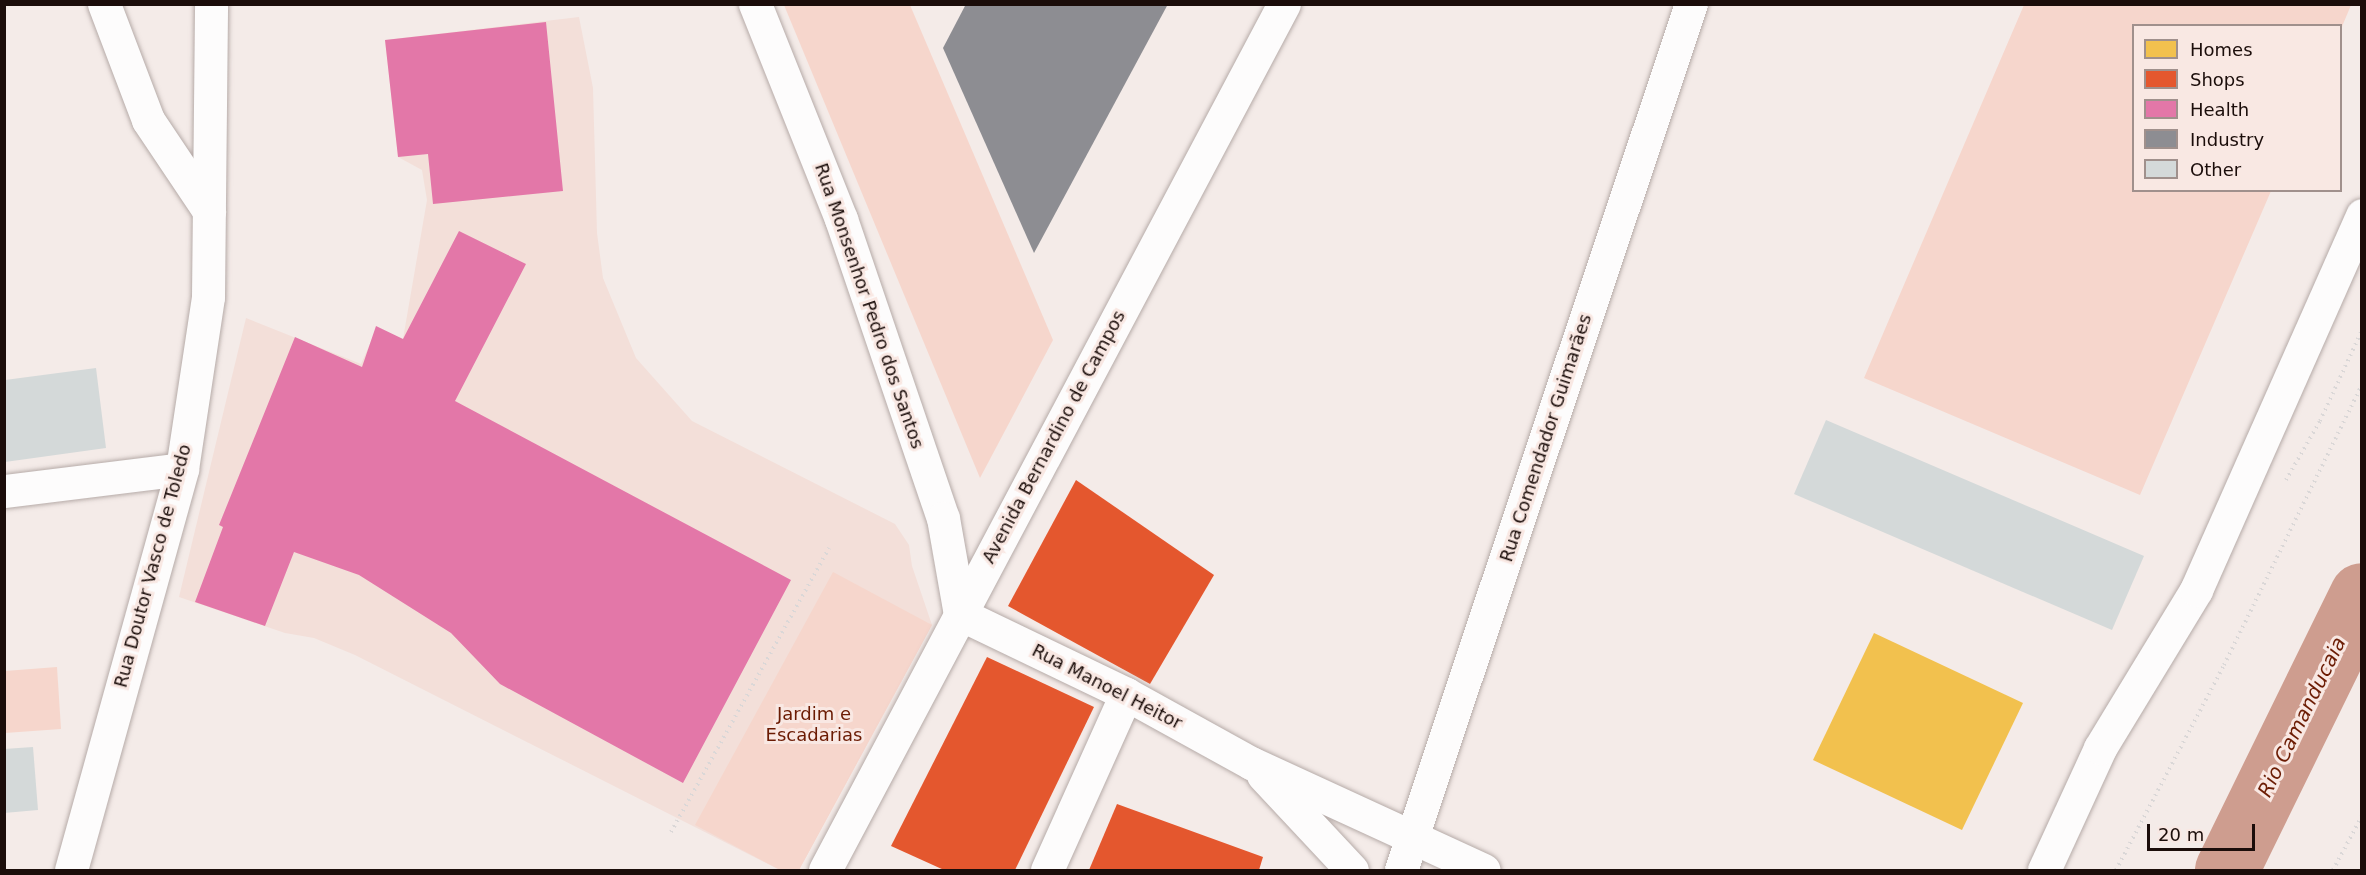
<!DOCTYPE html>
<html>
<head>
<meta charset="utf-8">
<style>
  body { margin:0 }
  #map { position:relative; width:2366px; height:875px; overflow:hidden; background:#f4ebe8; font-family:"DejaVu Sans",sans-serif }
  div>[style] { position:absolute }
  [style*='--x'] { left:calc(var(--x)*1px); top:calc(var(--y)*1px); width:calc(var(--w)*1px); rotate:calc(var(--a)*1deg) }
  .built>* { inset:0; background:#f3dfd9 }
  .green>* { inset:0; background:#f6d6cc }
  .homes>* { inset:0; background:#f2c14e }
  .shops>* { inset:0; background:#e4572e }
  .health>* { inset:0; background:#e377a8 }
  .industry>* { inset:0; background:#8d8d92 }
  .river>* { height:64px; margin:-32px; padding:0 32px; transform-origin:32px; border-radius:32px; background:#ce9d8f }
  .building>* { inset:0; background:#d4d9d9 }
  .path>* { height:4px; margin-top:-2px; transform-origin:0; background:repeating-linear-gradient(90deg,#dad7d7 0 1.5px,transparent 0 6px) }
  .roads { filter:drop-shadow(0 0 2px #b6aba8) drop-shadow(0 0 2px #b6aba8) }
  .minor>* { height:33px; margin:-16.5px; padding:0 16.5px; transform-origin:16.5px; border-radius:16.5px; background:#fdfcfc }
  span { translate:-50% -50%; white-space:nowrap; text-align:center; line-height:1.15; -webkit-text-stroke:6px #f9e8e3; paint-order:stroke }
  .street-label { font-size:18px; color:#1b0d0a }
  .park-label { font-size:18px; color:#6b1b03 }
  .water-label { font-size:20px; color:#6c1c04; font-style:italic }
  .frame { position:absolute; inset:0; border:6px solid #1b0d0a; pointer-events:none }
  .legend { position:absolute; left:2132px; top:24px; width:210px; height:168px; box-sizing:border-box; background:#f9e8e3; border:2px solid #a0908c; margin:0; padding:8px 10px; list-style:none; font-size:18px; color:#1b0d0a }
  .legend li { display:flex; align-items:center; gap:12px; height:30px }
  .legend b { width:30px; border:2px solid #a0908c }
  .scale { position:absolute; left:2147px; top:824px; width:108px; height:27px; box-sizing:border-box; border:3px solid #1b0d0a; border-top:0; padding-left:8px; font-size:18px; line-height:21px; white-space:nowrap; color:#1b0d0a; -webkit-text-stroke:4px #f9e8e3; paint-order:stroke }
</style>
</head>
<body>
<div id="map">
  <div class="built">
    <i style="clip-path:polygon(579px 17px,593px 88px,597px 233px,603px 278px,636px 358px,692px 421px,895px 524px,909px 545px,912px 566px,932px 625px,799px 870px,780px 870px,355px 655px,314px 638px,285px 633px,179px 597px,246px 318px,361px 364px,377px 328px,403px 339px,427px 200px,422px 170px,398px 157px,385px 40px)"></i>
  </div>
  <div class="green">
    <i style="clip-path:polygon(784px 5px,910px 5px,1053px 340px,980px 478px)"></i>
    <i style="clip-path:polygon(2024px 5px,2351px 5px,2341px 29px,2340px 26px,2134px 26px,2134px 190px,2271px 191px,2140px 495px,1864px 378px)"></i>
    <i style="clip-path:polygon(833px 572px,932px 625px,799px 870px,780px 870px,695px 825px)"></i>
    <i style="clip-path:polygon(57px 667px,61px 729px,5px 733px,5px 671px)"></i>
  </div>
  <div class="homes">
    <i style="clip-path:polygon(1874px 633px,2023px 703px,1962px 830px,1813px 760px)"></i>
  </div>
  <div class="shops">
    <i style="clip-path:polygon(1076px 480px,1214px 575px,1150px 684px,1008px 606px)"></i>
    <i style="clip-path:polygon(987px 657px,1094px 707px,1015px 870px,944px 870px,891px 846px)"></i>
    <i style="clip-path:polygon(1117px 804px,1263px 857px,1259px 870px,1089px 870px)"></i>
  </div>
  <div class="health">
    <i style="clip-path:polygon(546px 22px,563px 191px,433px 204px,428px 154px,398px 157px,385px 40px)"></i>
    <i style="clip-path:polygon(459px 231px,526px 264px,455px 401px,791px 580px,683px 783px,500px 684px,451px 633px,359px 575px,294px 552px,265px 626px,195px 602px,223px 527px,219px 525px,295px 337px,362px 367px,376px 326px,403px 339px)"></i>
  </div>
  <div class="industry">
    <i style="clip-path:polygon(966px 4px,1168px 4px,1034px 253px,943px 48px)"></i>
  </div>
  <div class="river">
    <i style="--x:2227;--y:870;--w:306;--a:-63.9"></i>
  </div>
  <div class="building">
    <i style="clip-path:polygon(96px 368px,106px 448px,5px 462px,5px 380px)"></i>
    <i style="clip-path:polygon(1826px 420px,2144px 556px,2112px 630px,1794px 494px)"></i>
    <i style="clip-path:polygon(33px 747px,38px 810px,4px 813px,4px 749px)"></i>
  </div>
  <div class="path">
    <i style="--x:2286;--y:480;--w:68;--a:-60"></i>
    <i style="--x:2320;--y:421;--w:100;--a:-65.2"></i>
    <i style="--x:671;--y:832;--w:325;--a:-60.9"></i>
    <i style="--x:2116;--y:870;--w:232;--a:-62.2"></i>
    <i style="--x:2224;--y:665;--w:312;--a:-63.8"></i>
    <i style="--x:2333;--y:870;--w:61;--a:-61.8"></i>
  </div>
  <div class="roads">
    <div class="minor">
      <i style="--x:104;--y:4;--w:124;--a:69.2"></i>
      <i style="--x:148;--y:120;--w:110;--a:56.2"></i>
      <i style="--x:755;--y:4;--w:232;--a:68.2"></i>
      <i style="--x:841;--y:219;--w:316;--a:71.2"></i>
      <i style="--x:943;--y:518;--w:97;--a:80"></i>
      <i style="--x:4;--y:491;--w:179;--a:-7"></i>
      <i style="--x:960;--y:614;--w:184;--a:25.7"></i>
      <i style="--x:1126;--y:694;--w:143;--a:28.9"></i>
      <i style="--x:1251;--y:763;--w:256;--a:24.7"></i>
      <i style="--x:1263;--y:775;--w:130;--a:46.9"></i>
      <i style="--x:71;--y:870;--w:416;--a:-74.5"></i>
      <i style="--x:182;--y:469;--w:174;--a:-81.4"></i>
      <i style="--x:208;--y:297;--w:293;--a:-89.4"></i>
      <i style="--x:825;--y:870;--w:980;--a:-62.08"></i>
      <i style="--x:1047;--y:870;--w:193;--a:-65.8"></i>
      <i style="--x:1401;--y:870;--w:913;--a:-71.49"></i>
      <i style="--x:2044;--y:870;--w:134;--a:-65.3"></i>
      <i style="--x:2100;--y:748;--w:185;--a:-58.7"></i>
      <i style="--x:2196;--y:590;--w:410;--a:-66.1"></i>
    </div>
  </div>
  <div class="street-label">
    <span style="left:869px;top:306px;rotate:71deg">Rua Monsenhor Pedro dos Santos</span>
    <span style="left:1054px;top:437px;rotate:-62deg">Avenida Bernardino de Campos</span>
    <span style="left:1546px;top:438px;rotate:-72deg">Rua Comendador Guimarães</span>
    <span style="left:153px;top:566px;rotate:-75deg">Rua Doutor Vasco de Toledo</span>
    <span style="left:1107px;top:687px;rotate:27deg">Rua Manoel Heitor</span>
  </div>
  <div class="park-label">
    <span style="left:814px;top:725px">Jardim e<br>Escadarias</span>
  </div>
  <div class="water-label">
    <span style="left:2302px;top:717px;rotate:-64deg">Rio Camanducaia</span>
  </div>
  <div class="frame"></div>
  <ul class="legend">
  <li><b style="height:16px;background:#f2c14e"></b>Homes</li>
  <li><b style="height:16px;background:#e4572e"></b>Shops</li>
  <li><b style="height:16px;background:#e377a8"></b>Health</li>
  <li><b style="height:16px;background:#8d8d92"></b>Industry</li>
  <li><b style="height:16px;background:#d4d9d9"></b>Other</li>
  </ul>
  <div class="scale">20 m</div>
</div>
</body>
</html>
